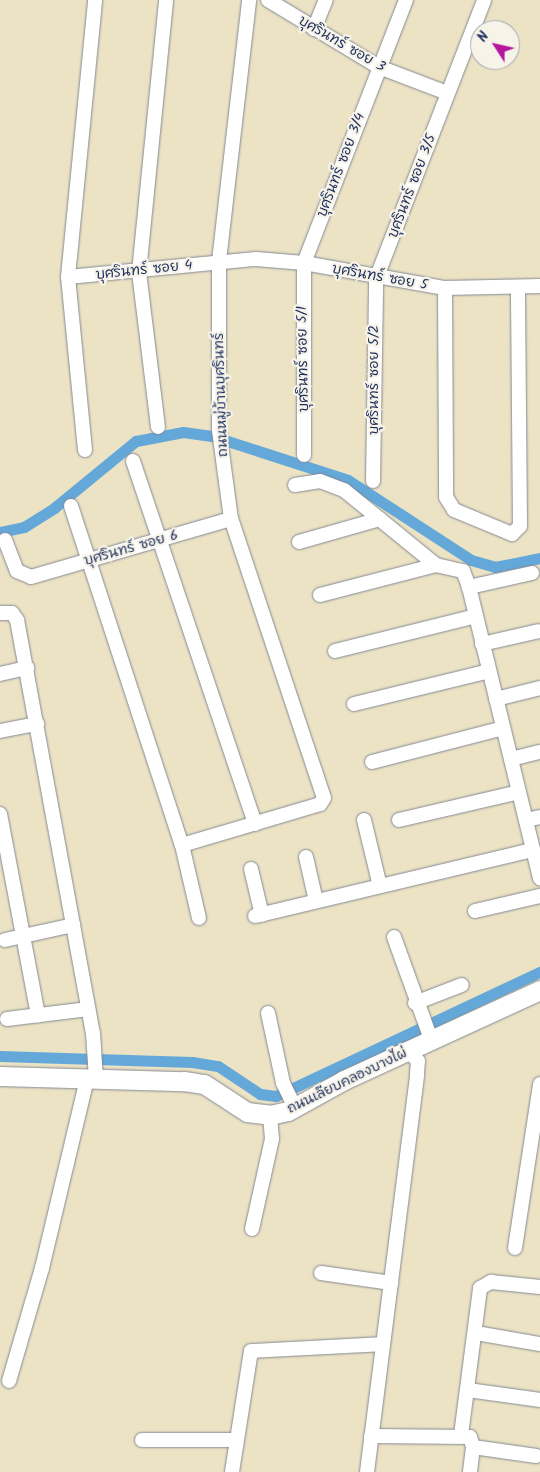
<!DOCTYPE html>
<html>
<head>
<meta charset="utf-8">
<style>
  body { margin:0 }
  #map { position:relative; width:540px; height:1472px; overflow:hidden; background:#ece3c5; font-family:Kalam,"Playpen Sans Thai",sans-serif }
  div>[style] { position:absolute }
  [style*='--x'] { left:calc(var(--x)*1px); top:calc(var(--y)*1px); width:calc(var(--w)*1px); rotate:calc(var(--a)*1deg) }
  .canal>* { height:11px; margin:-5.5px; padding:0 5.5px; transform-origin:5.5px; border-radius:5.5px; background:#64a8d9 }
  .roads { filter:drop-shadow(0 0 1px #848992) drop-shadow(0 0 1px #848992) }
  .street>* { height:14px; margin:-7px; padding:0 7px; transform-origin:7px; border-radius:7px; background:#fff }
  .secondary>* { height:19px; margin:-9.5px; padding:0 9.5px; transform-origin:9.5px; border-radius:9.5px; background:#fff }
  span { translate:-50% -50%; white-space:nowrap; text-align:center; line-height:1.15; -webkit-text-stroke:4.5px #f7f3e8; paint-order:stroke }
  .street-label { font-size:14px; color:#1b2f5e }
  .north { position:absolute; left:470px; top:20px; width:50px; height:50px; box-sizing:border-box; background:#f7f3e8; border:1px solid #9fa5b1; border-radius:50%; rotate:305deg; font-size:14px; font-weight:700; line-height:20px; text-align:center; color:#1b2f5e }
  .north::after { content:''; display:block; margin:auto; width:18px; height:22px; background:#b5179e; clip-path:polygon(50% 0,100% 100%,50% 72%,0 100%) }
</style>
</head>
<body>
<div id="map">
  <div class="canal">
    <i style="--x:0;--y:532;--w:25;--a:-12"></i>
    <i style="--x:24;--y:527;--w:36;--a:-32"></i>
    <i style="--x:54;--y:508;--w:106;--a:-39.3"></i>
    <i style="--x:136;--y:441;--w:48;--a:-10.8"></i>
    <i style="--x:183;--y:432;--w:29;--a:8"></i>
    <i style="--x:212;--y:436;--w:143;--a:17.9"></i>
    <i style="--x:348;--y:480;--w:147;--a:33"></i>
    <i style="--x:471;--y:560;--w:25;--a:16"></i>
    <i style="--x:495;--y:567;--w:46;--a:-11.3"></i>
    <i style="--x:0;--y:1056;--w:192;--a:1.8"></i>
    <i style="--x:192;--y:1062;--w:26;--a:9"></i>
    <i style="--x:218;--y:1066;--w:50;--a:33.7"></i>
    <i style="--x:260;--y:1094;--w:16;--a:7"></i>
    <i style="--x:276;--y:1096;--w:292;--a:-25.2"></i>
  </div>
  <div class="roads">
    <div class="street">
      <i style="--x:268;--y:0;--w:130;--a:31.1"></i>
      <i style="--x:379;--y:67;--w:73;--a:20.9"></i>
      <i style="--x:314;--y:29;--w:31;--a:-68"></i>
      <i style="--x:68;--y:277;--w:189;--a:-5.5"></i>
      <i style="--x:256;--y:259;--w:48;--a:4.8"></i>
      <i style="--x:304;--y:263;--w:143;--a:10.1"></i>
      <i style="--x:445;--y:288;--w:95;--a:-1.2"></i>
      <i style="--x:445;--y:288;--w:209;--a:89.7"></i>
      <i style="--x:446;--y:497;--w:15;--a:58"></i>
      <i style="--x:454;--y:510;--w:63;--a:22.5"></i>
      <i style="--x:512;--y:534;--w:11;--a:-45"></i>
      <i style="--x:520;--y:526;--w:239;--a:-90.5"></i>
      <i style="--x:158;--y:427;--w:156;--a:-97"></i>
      <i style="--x:139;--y:272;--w:273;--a:-84.3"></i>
      <i style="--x:85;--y:450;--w:174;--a:-95.6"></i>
      <i style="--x:68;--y:277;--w:278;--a:-84.4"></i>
      <i style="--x:304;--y:455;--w:192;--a:-90"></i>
      <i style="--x:304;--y:263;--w:282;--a:-68.8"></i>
      <i style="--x:133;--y:461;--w:383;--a:71.4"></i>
      <i style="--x:373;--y:481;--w:202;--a:-89.1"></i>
      <i style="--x:376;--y:279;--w:299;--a:-68.8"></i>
      <i style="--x:295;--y:485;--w:25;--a:-9"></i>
      <i style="--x:320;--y:481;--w:26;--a:21"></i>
      <i style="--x:344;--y:490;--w:119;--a:39.2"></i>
      <i style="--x:436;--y:565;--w:28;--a:13"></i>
      <i style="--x:463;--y:571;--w:17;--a:69"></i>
      <i style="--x:71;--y:506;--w:357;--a:71.9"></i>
      <i style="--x:182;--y:845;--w:75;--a:76.9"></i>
      <i style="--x:5;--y:540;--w:33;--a:69"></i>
      <i style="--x:17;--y:571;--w:15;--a:23"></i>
      <i style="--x:31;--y:577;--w:208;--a:-16.2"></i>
      <i style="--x:299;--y:542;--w:84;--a:-15.9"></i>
      <i style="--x:532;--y:573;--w:65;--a:167.5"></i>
      <i style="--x:469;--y:587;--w:300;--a:76.3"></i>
      <i style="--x:320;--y:595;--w:120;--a:-14.5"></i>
      <i style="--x:0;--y:613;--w:12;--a:0"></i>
      <i style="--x:12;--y:613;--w:9;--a:54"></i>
      <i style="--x:17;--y:620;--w:420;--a:79.6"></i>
      <i style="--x:93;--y:1033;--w:46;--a:86.3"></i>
      <i style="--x:482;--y:644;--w:58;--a:-12.8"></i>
      <i style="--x:335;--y:651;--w:145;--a:-13.9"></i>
      <i style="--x:0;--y:674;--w:28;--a:-13"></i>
      <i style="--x:496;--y:699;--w:45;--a:-14"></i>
      <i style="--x:354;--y:704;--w:139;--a:-13.7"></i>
      <i style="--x:0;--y:731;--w:38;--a:-11"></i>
      <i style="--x:511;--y:759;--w:30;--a:-14"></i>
      <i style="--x:372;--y:762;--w:135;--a:-14.5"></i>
      <i style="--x:0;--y:814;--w:205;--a:79.3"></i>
      <i style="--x:364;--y:820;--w:68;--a:76.4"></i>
      <i style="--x:399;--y:820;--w:123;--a:-13.1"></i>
      <i style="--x:526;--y:820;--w:14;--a:-12"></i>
      <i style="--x:182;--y:845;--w:144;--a:-16.5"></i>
      <i style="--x:320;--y:804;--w:7;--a:-56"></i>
      <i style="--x:324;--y:798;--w:294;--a:-108.4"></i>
      <i style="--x:231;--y:519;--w:90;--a:-97.7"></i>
      <i style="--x:219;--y:430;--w:169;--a:-90"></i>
      <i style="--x:219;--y:261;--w:263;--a:-83.4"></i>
      <i style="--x:306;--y:857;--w:45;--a:77.2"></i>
      <i style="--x:251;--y:869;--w:47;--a:76.6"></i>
      <i style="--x:475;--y:911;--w:67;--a:-13"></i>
      <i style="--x:255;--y:916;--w:286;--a:-13.4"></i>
      <i style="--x:394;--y:937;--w:112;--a:70.1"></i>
      <i style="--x:5;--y:940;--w:70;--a:-12.4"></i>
      <i style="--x:415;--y:1003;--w:50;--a:-21"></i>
      <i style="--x:268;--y:1013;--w:72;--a:77.9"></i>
      <i style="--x:283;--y:1083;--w:28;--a:64"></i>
      <i style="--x:7;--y:1019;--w:82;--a:-7"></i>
      <i style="--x:252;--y:1229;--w:92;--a:-77.5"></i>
      <i style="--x:272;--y:1139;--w:24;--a:-95"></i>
      <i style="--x:515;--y:1248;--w:166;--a:-81.3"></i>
      <i style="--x:321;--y:1273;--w:71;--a:8.1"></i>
      <i style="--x:476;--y:1333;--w:65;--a:9.8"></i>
      <i style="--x:9;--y:1381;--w:118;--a:-73.7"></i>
      <i style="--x:42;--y:1268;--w:194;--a:-76.6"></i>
      <i style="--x:468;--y:1390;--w:73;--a:7.9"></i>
      <i style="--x:461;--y:1435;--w:148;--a:-82.6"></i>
      <i style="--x:480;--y:1288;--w:13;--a:-29"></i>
      <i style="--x:491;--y:1282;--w:49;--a:5.8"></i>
      <i style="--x:371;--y:1436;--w:99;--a:0.6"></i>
      <i style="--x:470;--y:1437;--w:10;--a:73"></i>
      <i style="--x:473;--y:1447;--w:25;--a:97"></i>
      <i style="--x:142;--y:1440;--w:95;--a:0"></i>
      <i style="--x:473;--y:1447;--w:64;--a:8.1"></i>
      <i style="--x:232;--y:1472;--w:122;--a:-81.1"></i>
      <i style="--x:251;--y:1351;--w:132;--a:-3"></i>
      <i style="--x:367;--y:1472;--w:401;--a:-82.8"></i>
      <i style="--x:417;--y:1074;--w:13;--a:-86"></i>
      <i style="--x:418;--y:1061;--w:13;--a:-135"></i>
    </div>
    <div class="secondary">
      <i style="--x:0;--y:1076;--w:184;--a:1.6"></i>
      <i style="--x:184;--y:1081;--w:20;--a:9"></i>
      <i style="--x:204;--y:1084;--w:51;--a:33.1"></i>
      <i style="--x:247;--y:1112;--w:23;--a:7"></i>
      <i style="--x:270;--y:1115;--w:18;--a:-13"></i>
      <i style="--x:288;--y:1111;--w:64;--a:-29"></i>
      <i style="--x:344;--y:1080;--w:216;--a:-24.7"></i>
    </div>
  </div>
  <div class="street-label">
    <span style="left:342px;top:44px;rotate:30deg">บุศรินทร์ ซอย 3</span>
    <span style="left:341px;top:165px;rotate:-69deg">บุศรินทร์ ซอย 3/4</span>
    <span style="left:412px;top:186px;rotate:-69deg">บุศรินทร์ ซอย 3/5</span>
    <span style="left:144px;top:270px;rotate:-6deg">บุศรินทร์ ซอย 4</span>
    <span style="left:380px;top:277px;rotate:10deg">บุศรินทร์ ซอย 5</span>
    <span style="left:303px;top:359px;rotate:-91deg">บุศรินทร์ ซอย 5/1</span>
    <span style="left:374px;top:380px;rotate:-90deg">บุศรินทร์ ซอย 5/2</span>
    <span style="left:221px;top:395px;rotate:-92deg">ถนนหมู่บ้านบุศรินทร์</span>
    <span style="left:131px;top:548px;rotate:-16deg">บุศรินทร์ ซอย 6</span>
    <span style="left:347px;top:1081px;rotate:-26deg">ถนนเลียบคลองบางไผ่</span>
  </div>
  <div class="north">N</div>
</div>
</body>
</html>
